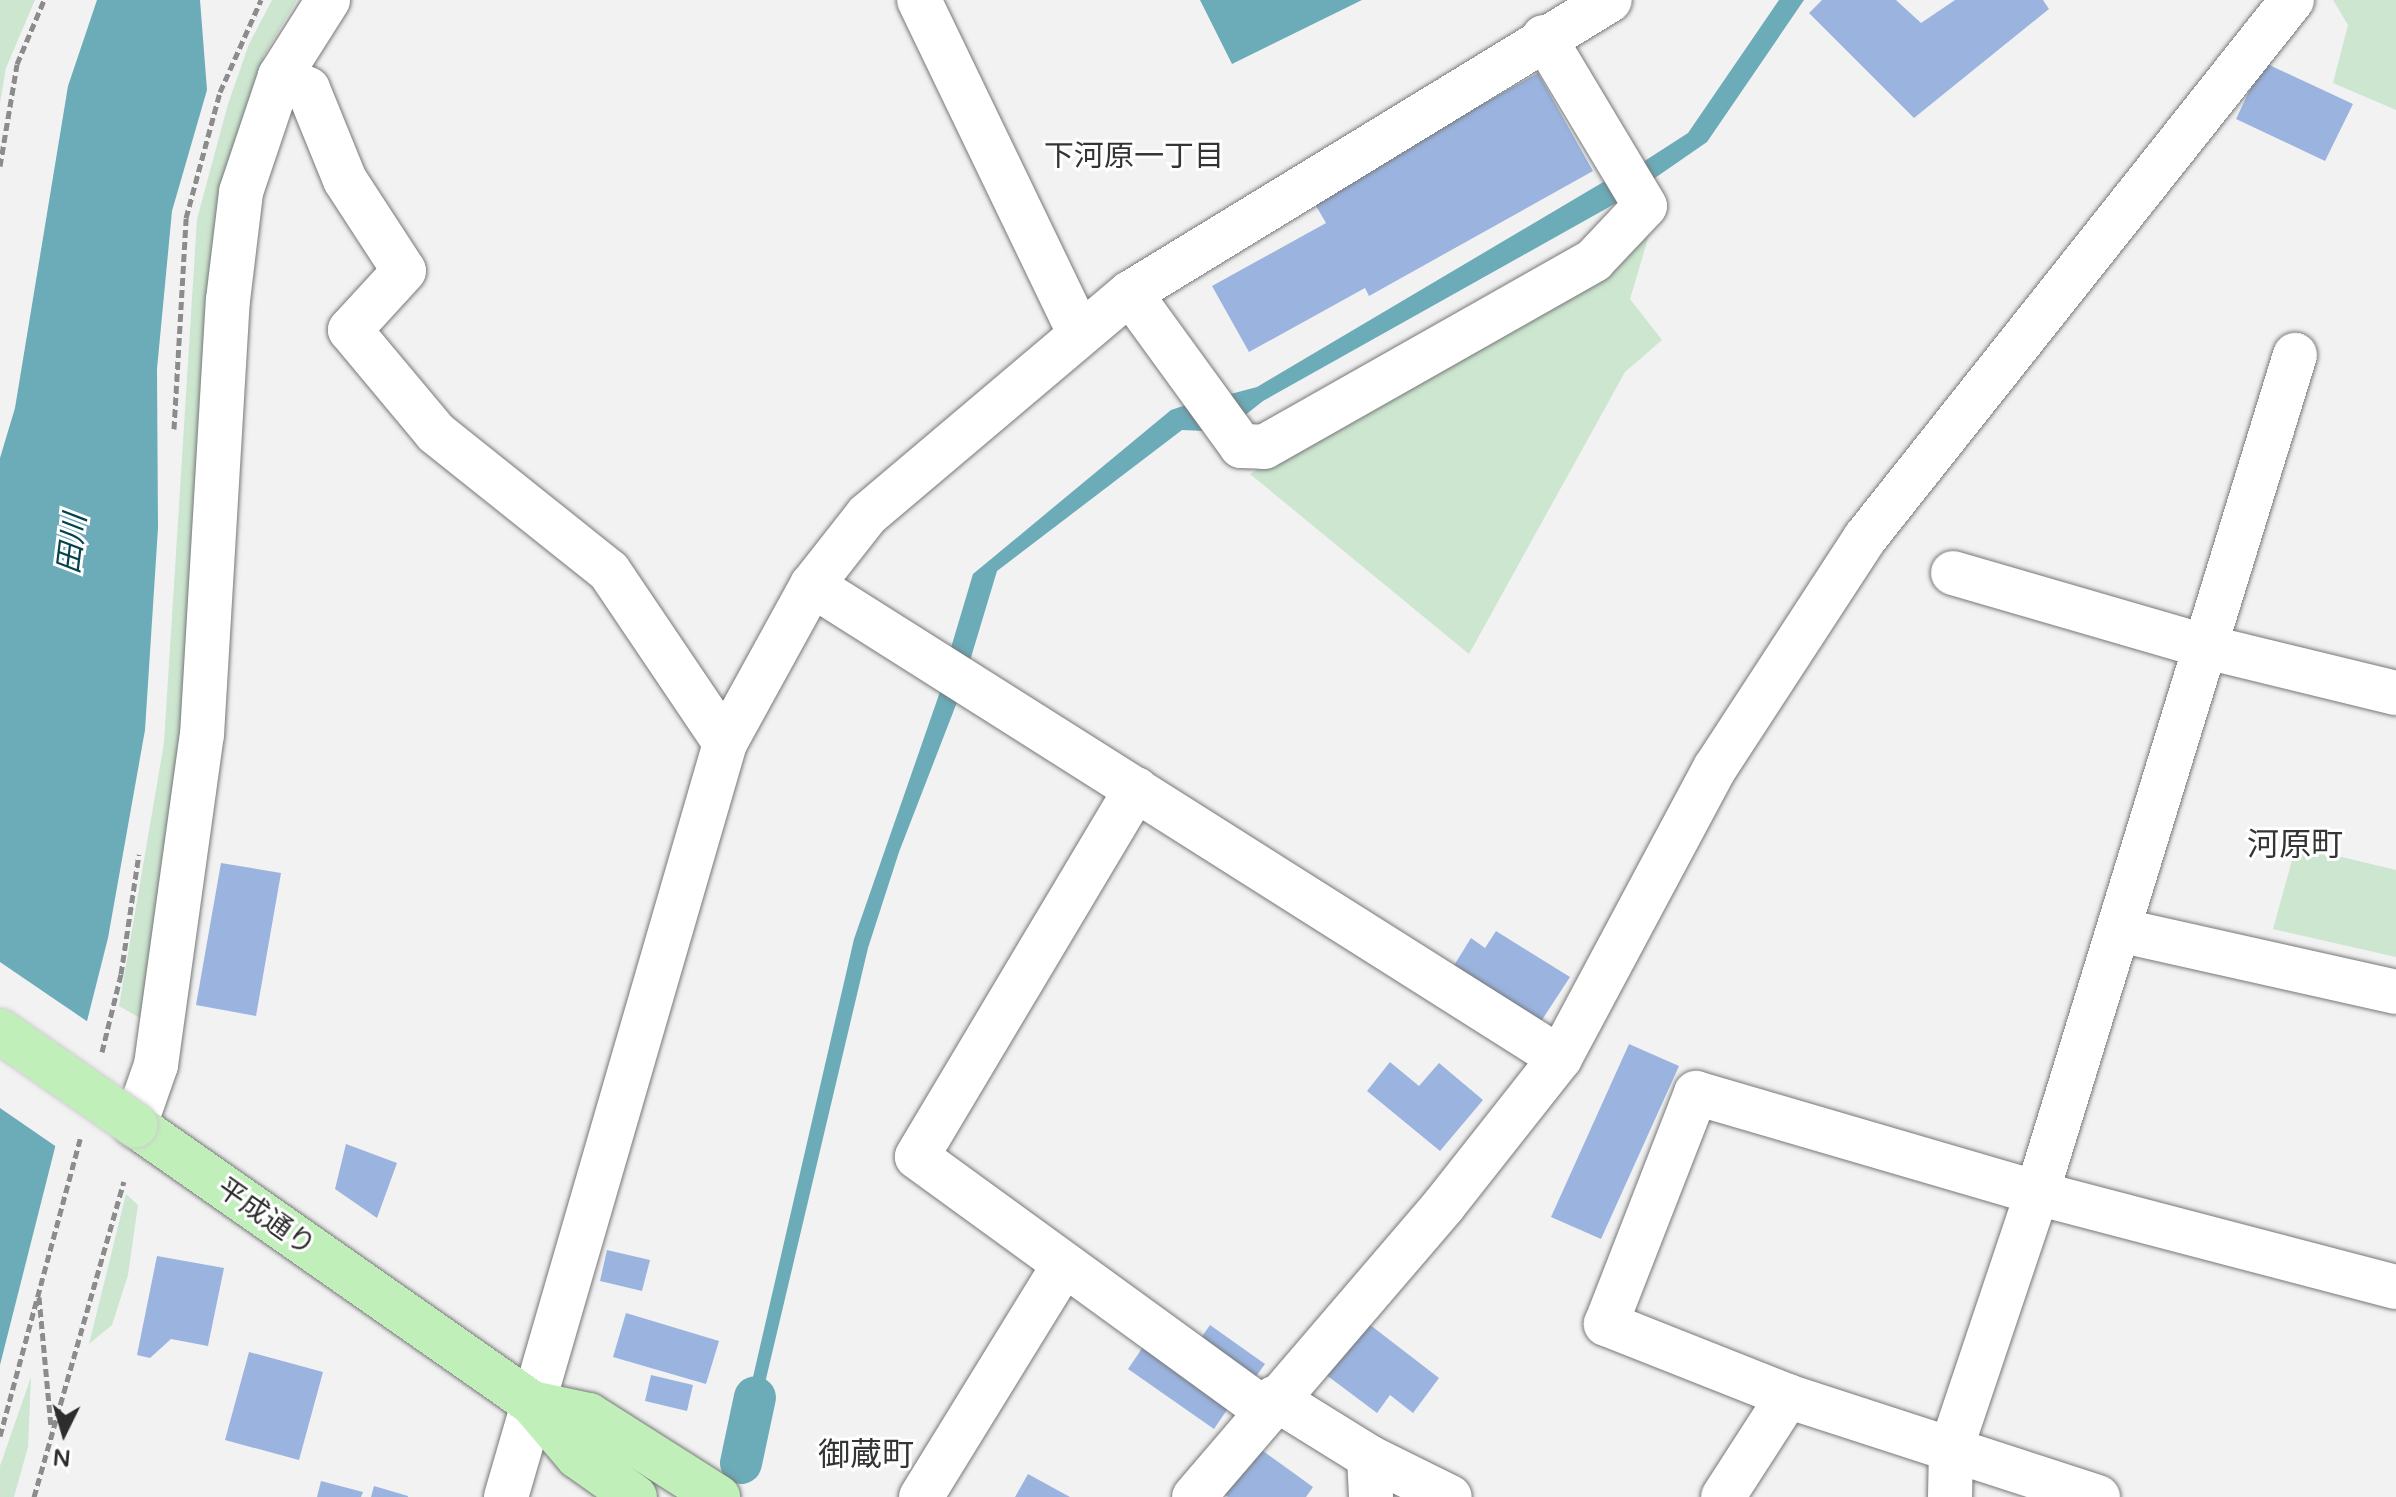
<!DOCTYPE html>
<html>
<head>
<meta charset="utf-8">
<style>
  body { margin:0 }
  #map { position:relative; width:2396px; height:1497px; overflow:hidden; background:#f2f2f3; font-family:"Varela Round","Noto Sans JP",sans-serif }
  div>[style] { position:absolute }
  [style*='--x'] { left:calc(var(--x)*1px); top:calc(var(--y)*1px); width:calc(var(--w)*1px); rotate:calc(var(--a)*1deg) }
  .green>* { inset:0; background:#cce6d0 }
  .water>* { inset:0; background:#6cabb8 }
  .pier>* { inset:0; background:#f2f2f3 }
  .canal>* { height:42px; margin:-21px; padding:0 21px; transform-origin:21px; border-radius:21px; background:#6cabb8 }
  .building>* { inset:0; background:#9bb4df }
  .path>* { height:5px; margin-top:-2.5px; transform-origin:0; background:repeating-linear-gradient(90deg,#8c8c8c 0 8px,transparent 0 12px) }
  .roads { filter:drop-shadow(0 0 2px #777878) drop-shadow(0 0 2px #777878) }
  .minor>* { height:44px; margin:-22px; padding:0 22px; transform-origin:22px; border-radius:22px; background:#fff }
  .major>* { height:44px; margin:-22px; padding:0 22px; transform-origin:22px; border-radius:22px; background:#c0efba }
  .bridges { filter:drop-shadow(0 0 2px #cdcdcd) drop-shadow(0 0 2px #cdcdcd) }
  .major-bridge>* { height:44px; margin:-22px; padding:0 22px; transform-origin:22px; border-radius:22px; background:#c0efba }
  span { translate:-50% -50%; white-space:nowrap; text-align:center; line-height:1.15; -webkit-text-stroke:6px #fff; paint-order:stroke }
  .street-label { font-size:28px; color:#2d2d2d }
  .neighbourhood-label { font-size:30px; color:#333434 }
  .water-label { font-size:30px; color:#05424c; font-style:italic }
  .quarter-label { font-size:32px; color:#333434 }
  .north { position:absolute; left:24px; top:1393px; width:80px; height:80px; -webkit-text-stroke:6px #fff; paint-order:stroke; rotate:185deg; font-size:22px; font-weight:700; line-height:32px; text-align:center; color:#2d2d2d }
  .north::after { content:''; display:block; margin:auto; width:28px; height:36px; background:#2d2d2d; clip-path:polygon(50% 0,100% 100%,50% 72%,0 100%) }
</style>
</head>
<body>
<div id="map">
  <div class="green">
    <i style="clip-path:polygon(0 0,35px 0,6px 68px,0 103px)"></i>
    <i style="clip-path:polygon(272px 0,297px 0,264px 55px,235px 153px,171px 846px,140px 1018px,119px 1006px,164px 743px,197px 219px,228px 104px,249px 44px)"></i>
    <i style="clip-path:polygon(2333px 0,2396px 0,2396px 110px,2333px 83px,2348px 25px)"></i>
    <i style="clip-path:polygon(1650px 232px,1630px 299px,1662px 340px,1625px 372px,1469px 654px,1250px 474px,1596px 275px)"></i>
    <i style="clip-path:polygon(2296px 846px,2396px 870px,2396px 957px,2273px 929px)"></i>
    <i style="clip-path:polygon(126px 1194px,138px 1205px,128px 1275px,112px 1325px,89px 1344px)"></i>
    <i style="clip-path:polygon(31px 1377px,28px 1447px,14px 1497px,0 1497px,0 1466px)"></i>
  </div>
  <div class="water">
    <i style="clip-path:polygon(97px 0,200px 0,207px 90px,172px 211px,157px 369px,158px 528px,145px 730px,108px 938px,0 1365px,0 458px,15px 408px,68px 86px)"></i>
    <i style="clip-path:polygon(1200px 0,1362px 0,1232px 64px)"></i>
    <i style="clip-path:polygon(1779px 0,1804px 0,1707px 142px,1652px 180px,1643px 162px,1688px 133px)"></i>
    <i style="clip-path:polygon(1605px 181px,1618px 202px,1263px 401px,1239px 420px,1223px 396px,1257px 387px)"></i>
    <i style="clip-path:polygon(1186px 405px,1204px 431px,1182px 430px,997px 571px,969px 664px,950px 651px,973px 574px,1171px 410px)"></i>
    <i style="clip-path:polygon(942px 686px,959px 697px,899px 852px,868px 948px,748px 1455px,728px 1451px,747px 1403px,854px 939px)"></i>
  </div>
  <div class="pier">
    <i style="clip-path:polygon(0 962px,91px 1024px,61px 1150px,0 1108px)"></i>
  </div>
  <div class="canal">
    <i style="--x:741;--y:1463;--w:67;--a:-78"></i>
  </div>
  <div class="building">
    <i style="clip-path:polygon(1822px 0,1896px 0,1921px 23px,1955px 0,2043px 0,2049px 9px,1914px 118px,1809px 13px)"></i>
    <i style="clip-path:polygon(2263px 62px,2353px 104px,2325px 161px,2236px 119px)"></i>
    <i style="clip-path:polygon(1538px 73px,1593px 171px,1369px 296px,1365px 288px,1249px 352px,1212px 286px,1326px 223px,1312px 199px)"></i>
    <i style="clip-path:polygon(221px 863px,281px 873px,256px 1016px,196px 1005px)"></i>
    <i style="clip-path:polygon(1496px 931px,1570px 977px,1540px 1023px,1453px 967px,1471px 938px,1485px 948px)"></i>
    <i style="clip-path:polygon(1629px 1044px,1679px 1066px,1601px 1239px,1551px 1217px)"></i>
    <i style="clip-path:polygon(1390px 1062px,1419px 1086px,1439px 1063px,1483px 1100px,1440px 1151px,1367px 1091px)"></i>
    <i style="clip-path:polygon(346px 1144px,397px 1163px,377px 1218px,335px 1189px)"></i>
    <i style="clip-path:polygon(607px 1250px,650px 1260px,642px 1291px,600px 1281px)"></i>
    <i style="clip-path:polygon(157px 1256px,224px 1268px,208px 1346px,171px 1339px,150px 1358px,137px 1355px)"></i>
    <i style="clip-path:polygon(626px 1313px,719px 1341px,706px 1384px,613px 1357px)"></i>
    <i style="clip-path:polygon(1365px 1321px,1439px 1378px,1413px 1413px,1390px 1395px,1377px 1413px,1325px 1374px)"></i>
    <i style="clip-path:polygon(1210px 1325px,1265px 1364px,1249px 1386px,1194px 1348px)"></i>
    <i style="clip-path:polygon(1147px 1341px,1233px 1401px,1214px 1429px,1128px 1369px)"></i>
    <i style="clip-path:polygon(249px 1352px,323px 1372px,299px 1460px,225px 1440px)"></i>
    <i style="clip-path:polygon(651px 1375px,693px 1385px,687px 1411px,645px 1401px)"></i>
    <i style="clip-path:polygon(1252px 1443px,1313px 1487px,1306px 1497px,1228px 1497px,1218px 1490px)"></i>
    <i style="clip-path:polygon(1028px 1474px,1070px 1497px,1015px 1497px)"></i>
    <i style="clip-path:polygon(321px 1481px,363px 1492px,361px 1497px,317px 1497px)"></i>
    <i style="clip-path:polygon(374px 1486px,408px 1496px,408px 1497px,371px 1497px)"></i>
  </div>
  <div class="path">
    <i style="--x:0;--y:166;--w:103;--a:-80.5"></i>
    <i style="--x:17;--y:64;--w:69;--a:-67.1"></i>
    <i style="--x:174;--y:429;--w:211;--a:-86.7"></i>
    <i style="--x:186;--y:218;--w:131;--a:-74.9"></i>
    <i style="--x:220;--y:92;--w:101;--a:-66"></i>
    <i style="--x:102;--y:1052;--w:80;--a:-76.3"></i>
    <i style="--x:121;--y:974;--w:121;--a:-81.5"></i>
    <i style="--x:39;--y:1297;--w:131;--a:84.7"></i>
    <i style="--x:0;--y:1436;--w:308;--a:-74.9"></i>
    <i style="--x:34;--y:1497;--w:328;--a:-74.1"></i>
  </div>
  <div class="roads">
    <div class="minor">
      <i style="--x:919;--y:0;--w:369;--a:64.3"></i>
      <i style="--x:280;--y:76;--w:31;--a:25"></i>
      <i style="--x:308;--y:89;--w:98;--a:67.9"></i>
      <i style="--x:345;--y:180;--w:108;--a:57"></i>
      <i style="--x:404;--y:271;--w:80;--a:132.5"></i>
      <i style="--x:350;--y:330;--w:134;--a:50.1"></i>
      <i style="--x:436;--y:433;--w:221;--a:38.6"></i>
      <i style="--x:609;--y:571;--w:207;--a:56"></i>
      <i style="--x:1130;--y:293;--w:189;--a:54"></i>
      <i style="--x:1241;--y:446;--w:23;--a:2"></i>
      <i style="--x:1264;--y:447;--w:379;--a:-29.5"></i>
      <i style="--x:1594;--y:260;--w:74;--a:-46.6"></i>
      <i style="--x:1645;--y:206;--w:197;--a:-120.9"></i>
      <i style="--x:1953;--y:573;--w:265;--a:16.2"></i>
      <i style="--x:2207;--y:647;--w:195;--a:13.7"></i>
      <i style="--x:812;--y:585;--w:885;--a:32.31"></i>
      <i style="--x:1136;--y:789;--w:428;--a:120.8"></i>
      <i style="--x:917;--y:1157;--w:430;--a:36"></i>
      <i style="--x:2119;--y:930;--w:284;--a:12.6"></i>
      <i style="--x:135;--y:1125;--w:64;--a:-70.7"></i>
      <i style="--x:156;--y:1065;--w:333;--a:-82.1"></i>
      <i style="--x:202;--y:735;--w:436;--a:-86.6"></i>
      <i style="--x:228;--y:300;--w:109;--a:-83.1"></i>
      <i style="--x:241;--y:192;--w:122;--a:-71.4"></i>
      <i style="--x:280;--y:76;--w:90;--a:-57.7"></i>
      <i style="--x:1274;--y:1398;--w:112;--a:31.8"></i>
      <i style="--x:1369;--y:1457;--w:40;--a:87.1"></i>
      <i style="--x:1369;--y:1457;--w:90;--a:26.3"></i>
      <i style="--x:506;--y:1497;--w:785;--a:-73.8"></i>
      <i style="--x:725;--y:743;--w:180;--a:-61.2"></i>
      <i style="--x:812;--y:585;--w:89;--a:-51.8"></i>
      <i style="--x:867;--y:515;--w:344;--a:-40.2"></i>
      <i style="--x:1130;--y:293;--w:562;--a:-31.4"></i>
      <i style="--x:921;--y:1497;--w:271;--a:-58.4"></i>
      <i style="--x:1194;--y:1497;--w:384;--a:-49.4"></i>
      <i style="--x:1444;--y:1205;--w:187;--a:-51.7"></i>
      <i style="--x:1560;--y:1058;--w:329;--a:-61.9"></i>
      <i style="--x:1715;--y:768;--w:275;--a:-56.9"></i>
      <i style="--x:1865;--y:538;--w:687;--a:-51.56"></i>
      <i style="--x:1723;--y:1497;--w:120;--a:-57.2"></i>
      <i style="--x:1950;--y:1497;--w:48;--a:-88.8"></i>
      <i style="--x:1951;--y:1449;--w:270;--a:-71.4"></i>
      <i style="--x:2037;--y:1193;--w:877;--a:-72.89"></i>
      <i style="--x:2098;--y:1497;--w:326;--a:-162"></i>
      <i style="--x:1788;--y:1396;--w:196;--a:-158.4"></i>
      <i style="--x:1606;--y:1324;--w:248;--a:-68.7"></i>
      <i style="--x:1696;--y:1093;--w:355;--a:16.3"></i>
      <i style="--x:2037;--y:1193;--w:371;--a:14.7"></i>
    </div>
    <div class="major">
      <i style="--x:135;--y:1125;--w:485;--a:35"></i>
      <i style="--x:532;--y:1403;--w:70;--a:49.7"></i>
      <i style="--x:577;--y:1456;--w:71;--a:35.3"></i>
      <i style="--x:532;--y:1403;--w:58;--a:11.9"></i>
      <i style="--x:589;--y:1415;--w:153;--a:32.4"></i>
    </div>
  </div>
  <div class="bridges">
    <div class="major-bridge">
      <i style="--x:0;--y:1031;--w:165;--a:34.8"></i>
    </div>
  </div>
  <div class="street-label">
    <span style="left:266px;top:1217px;rotate:35deg">平成通り</span>
  </div>
  <div class="neighbourhood-label">
    <span style="left:1134px;top:157px">下河原一丁目</span>
  </div>
  <div class="water-label">
    <span style="left:73px;top:544px;rotate:-83deg">田川</span>
  </div>
  <div class="quarter-label">
    <span style="left:2295px;top:845px">河原町</span>
    <span style="left:866px;top:1455px">御蔵町</span>
  </div>
  <div class="north">N</div>
</div>
</body>
</html>
